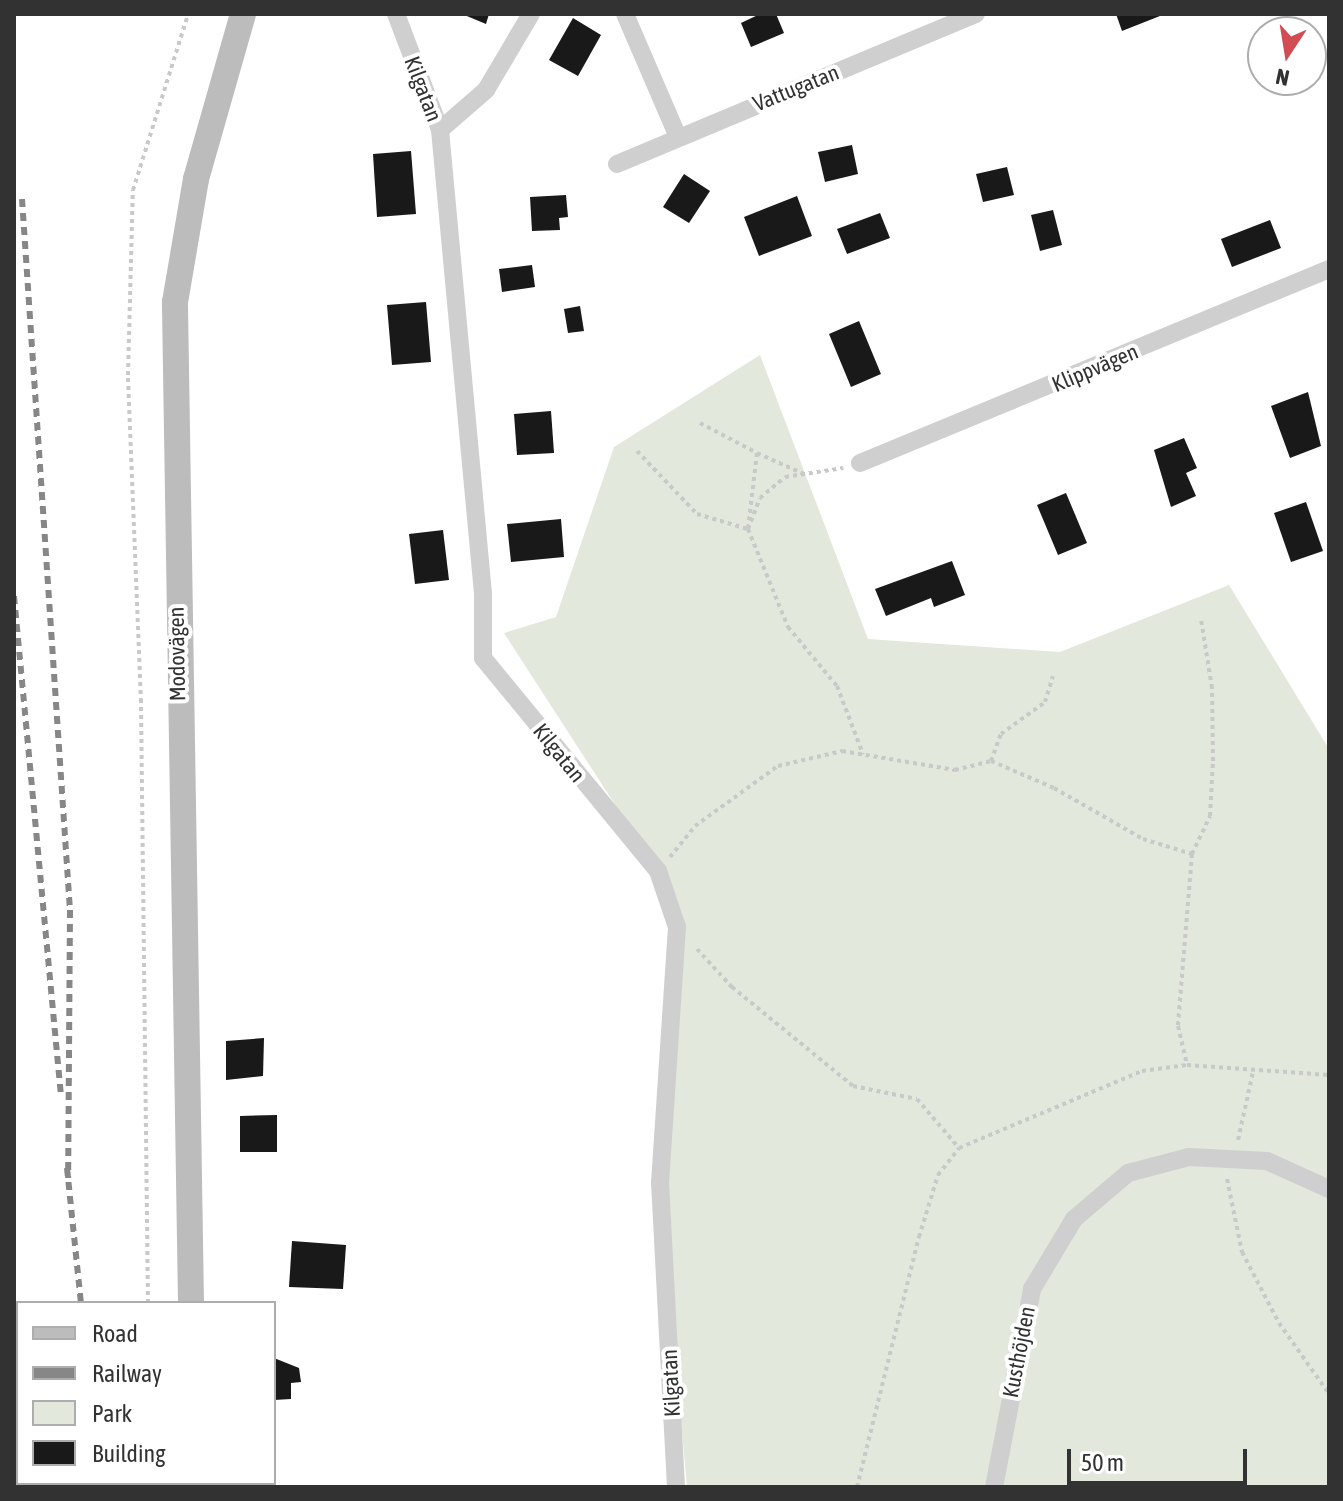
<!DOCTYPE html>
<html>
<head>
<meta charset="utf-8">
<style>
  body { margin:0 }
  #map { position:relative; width:1343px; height:1501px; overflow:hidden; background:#fff; font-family:"Asap Condensed",sans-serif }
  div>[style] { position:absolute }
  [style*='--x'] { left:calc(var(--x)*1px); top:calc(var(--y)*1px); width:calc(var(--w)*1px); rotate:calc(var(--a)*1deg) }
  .green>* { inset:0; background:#e2e8dc }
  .building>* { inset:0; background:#191919 }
  .path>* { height:4px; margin-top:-2px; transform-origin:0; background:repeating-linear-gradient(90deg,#c9c9c9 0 4px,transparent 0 8px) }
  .minor>* { height:18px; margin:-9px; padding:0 9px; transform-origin:9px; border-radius:9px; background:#cfcfcf }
  .secondary>* { height:26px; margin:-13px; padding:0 13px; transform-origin:13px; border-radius:13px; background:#bcbcbc }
  .rail>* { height:6px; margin-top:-3px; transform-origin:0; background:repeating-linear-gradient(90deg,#878787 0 8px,transparent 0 14px) }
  span { translate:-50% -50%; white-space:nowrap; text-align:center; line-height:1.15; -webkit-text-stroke:8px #fff; paint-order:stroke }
  .street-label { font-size:22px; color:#323232 }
  .frame { position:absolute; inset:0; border:16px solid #323232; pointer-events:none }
  .legend { position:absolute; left:16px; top:1301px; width:260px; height:184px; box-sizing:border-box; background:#fff; border:2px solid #adadad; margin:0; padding:10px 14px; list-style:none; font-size:24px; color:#323232 }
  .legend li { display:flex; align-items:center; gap:16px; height:40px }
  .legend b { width:40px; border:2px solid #adadad }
  .north { position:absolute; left:1247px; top:16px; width:80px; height:80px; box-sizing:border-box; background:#fff; border:2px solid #adadad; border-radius:50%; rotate:192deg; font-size:22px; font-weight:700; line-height:32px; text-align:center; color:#323232 }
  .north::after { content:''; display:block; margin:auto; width:28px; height:36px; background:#d14c53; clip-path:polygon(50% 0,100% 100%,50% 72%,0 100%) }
  .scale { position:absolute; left:1067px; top:1449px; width:180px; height:36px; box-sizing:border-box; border:4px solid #323232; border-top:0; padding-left:10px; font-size:24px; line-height:28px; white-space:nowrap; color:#323232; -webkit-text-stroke:6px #fff; paint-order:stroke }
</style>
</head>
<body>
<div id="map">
  <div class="green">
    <i style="clip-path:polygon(760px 355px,868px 639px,1060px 652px,1229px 585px,1329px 749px,1329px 1487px,687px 1487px,660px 1182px,679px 948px,658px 871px,504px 633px,556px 617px,614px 447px)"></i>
  </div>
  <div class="building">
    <i style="clip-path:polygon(462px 14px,489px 14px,486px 24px)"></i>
    <i style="clip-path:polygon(760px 14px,776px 14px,784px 33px,751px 47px,741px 23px)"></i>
    <i style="clip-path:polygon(1116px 14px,1165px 14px,1122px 31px)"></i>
    <i style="clip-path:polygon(573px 18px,601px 35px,578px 76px,549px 60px)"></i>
    <i style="clip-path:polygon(852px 145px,858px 174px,825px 182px,818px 152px)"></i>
    <i style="clip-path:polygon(411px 151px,416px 214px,377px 217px,373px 154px)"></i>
    <i style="clip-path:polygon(1007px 167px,1014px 195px,983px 202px,976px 174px)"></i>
    <i style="clip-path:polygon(684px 174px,710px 191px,689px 223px,663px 207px)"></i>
    <i style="clip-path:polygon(566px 195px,568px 217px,559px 218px,560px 230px,532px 231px,530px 197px)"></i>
    <i style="clip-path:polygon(797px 196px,812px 236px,759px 256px,744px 217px)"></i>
    <i style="clip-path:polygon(1053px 210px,1062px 245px,1040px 251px,1031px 215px)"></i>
    <i style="clip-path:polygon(880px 213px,890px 238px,847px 254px,837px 229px)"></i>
    <i style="clip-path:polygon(1270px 220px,1281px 248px,1232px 267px,1221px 239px)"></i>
    <i style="clip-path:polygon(532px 265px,535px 287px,502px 292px,499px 269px)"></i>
    <i style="clip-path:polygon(426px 302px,431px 362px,392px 365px,387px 305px)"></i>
    <i style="clip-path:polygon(580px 306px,584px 331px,568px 333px,564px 309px)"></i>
    <i style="clip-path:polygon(859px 321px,881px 374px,851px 387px,829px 334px)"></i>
    <i style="clip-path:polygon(1308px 392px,1321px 446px,1290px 458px,1271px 406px)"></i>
    <i style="clip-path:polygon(551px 411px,554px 453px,517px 455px,514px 414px)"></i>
    <i style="clip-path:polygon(1184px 438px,1197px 468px,1186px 473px,1196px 496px,1171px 507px,1154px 450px)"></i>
    <i style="clip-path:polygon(1066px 493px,1087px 543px,1058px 555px,1037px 505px)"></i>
    <i style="clip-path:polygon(1306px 502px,1323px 551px,1291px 562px,1274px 513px)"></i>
    <i style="clip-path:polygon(561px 519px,564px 557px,511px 562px,507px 524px)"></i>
    <i style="clip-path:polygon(443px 530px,449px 580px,415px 584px,409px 534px)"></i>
    <i style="clip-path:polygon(952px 561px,965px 595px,934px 607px,931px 598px,886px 616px,875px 589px)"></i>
    <i style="clip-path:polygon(264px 1038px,263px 1076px,226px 1080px,226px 1041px)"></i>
    <i style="clip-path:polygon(277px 1115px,277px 1152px,240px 1152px,240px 1116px)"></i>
    <i style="clip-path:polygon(292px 1241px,346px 1245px,343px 1289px,289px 1287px)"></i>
    <i style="clip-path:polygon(274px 1358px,299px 1368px,301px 1382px,291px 1383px,291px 1399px,274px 1400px)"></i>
  </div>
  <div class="path">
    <i style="--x:700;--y:423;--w:64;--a:27.8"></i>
    <i style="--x:757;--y:453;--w:77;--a:96.8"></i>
    <i style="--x:748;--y:529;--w:33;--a:-69"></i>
    <i style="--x:760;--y:498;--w:33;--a:-40"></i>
    <i style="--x:785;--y:477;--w:59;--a:-8.8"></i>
    <i style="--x:637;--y:451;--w:87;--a:46.4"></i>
    <i style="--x:697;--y:514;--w:53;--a:16.4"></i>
    <i style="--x:748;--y:529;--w:106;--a:67.8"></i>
    <i style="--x:788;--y:627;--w:77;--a:50.3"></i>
    <i style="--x:837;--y:686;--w:73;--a:69.1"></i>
    <i style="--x:757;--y:453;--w:54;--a:24.2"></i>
    <i style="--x:991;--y:761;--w:29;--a:-70"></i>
    <i style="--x:1001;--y:734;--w:54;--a:-36"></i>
    <i style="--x:1045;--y:702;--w:27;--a:-73"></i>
    <i style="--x:1192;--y:854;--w:42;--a:-64.7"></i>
    <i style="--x:1210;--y:816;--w:55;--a:-86.9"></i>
    <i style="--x:1213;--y:761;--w:73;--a:-90.8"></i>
    <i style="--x:1212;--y:688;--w:70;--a:-99.1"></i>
    <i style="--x:670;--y:857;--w:40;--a:-51"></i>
    <i style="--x:695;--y:826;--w:102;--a:-35.9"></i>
    <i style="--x:778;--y:766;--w:66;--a:-13.2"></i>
    <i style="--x:842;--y:751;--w:115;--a:9.5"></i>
    <i style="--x:955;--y:770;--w:37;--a:-14"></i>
    <i style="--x:991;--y:761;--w:69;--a:23.2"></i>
    <i style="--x:1054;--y:788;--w:103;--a:29.8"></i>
    <i style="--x:1143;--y:839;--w:51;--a:17"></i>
    <i style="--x:1192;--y:854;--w:173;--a:94.7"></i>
    <i style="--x:1178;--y:1026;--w:40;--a:77"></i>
    <i style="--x:697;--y:949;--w:52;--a:47.4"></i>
    <i style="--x:732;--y:987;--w:156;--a:39.3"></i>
    <i style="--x:853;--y:1086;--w:65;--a:11.5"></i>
    <i style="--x:917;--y:1099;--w:65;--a:49.4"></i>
    <i style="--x:1238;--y:1140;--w:70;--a:-77.6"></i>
    <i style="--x:1227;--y:1179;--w:75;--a:78.4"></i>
    <i style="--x:1242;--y:1252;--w:80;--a:62.5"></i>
    <i style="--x:1279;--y:1323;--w:87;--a:54.8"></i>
    <i style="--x:148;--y:1303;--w:601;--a:-90.67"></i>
    <i style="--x:141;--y:702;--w:327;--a:-92.3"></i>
    <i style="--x:128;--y:375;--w:185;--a:-88.5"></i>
    <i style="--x:133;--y:190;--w:184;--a:-72.6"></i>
    <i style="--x:157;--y:1483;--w:4;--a:90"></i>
    <i style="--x:857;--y:1487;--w:258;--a:-76.1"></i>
    <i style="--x:919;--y:1237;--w:65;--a:-73"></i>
    <i style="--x:938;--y:1175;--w:34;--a:-52"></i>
    <i style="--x:959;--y:1148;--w:199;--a:-22.8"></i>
    <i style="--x:1142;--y:1071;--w:45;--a:-7.6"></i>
    <i style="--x:1187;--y:1065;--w:142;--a:4"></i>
  </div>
  <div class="minor">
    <i style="--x:396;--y:14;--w:124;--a:69.2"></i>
    <i style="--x:440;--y:130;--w:467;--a:84.7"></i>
    <i style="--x:483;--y:595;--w:63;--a:90"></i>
    <i style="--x:483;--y:658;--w:276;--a:50.6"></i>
    <i style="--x:658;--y:871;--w:59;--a:71.3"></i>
    <i style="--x:677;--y:927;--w:256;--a:93.8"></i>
    <i style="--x:660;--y:1182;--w:305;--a:87"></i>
    <i style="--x:625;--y:14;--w:132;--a:66.7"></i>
    <i style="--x:440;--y:130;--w:61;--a:-41"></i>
    <i style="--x:486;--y:90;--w:88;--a:-59.4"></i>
    <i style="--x:617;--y:164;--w:389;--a:-22.7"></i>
    <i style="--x:860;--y:463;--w:508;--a:-22.47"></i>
    <i style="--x:994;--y:1487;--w:202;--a:-79.1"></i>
    <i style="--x:1032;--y:1289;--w:82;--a:-59"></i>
    <i style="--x:1074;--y:1219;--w:71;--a:-40.4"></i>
    <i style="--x:1128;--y:1173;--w:63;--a:-14.7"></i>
    <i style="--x:1189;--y:1157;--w:78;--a:2.9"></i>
    <i style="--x:1267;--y:1161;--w:68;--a:24.3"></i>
  </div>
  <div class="secondary">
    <i style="--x:191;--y:1303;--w:1001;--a:-90.92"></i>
    <i style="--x:175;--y:302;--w:125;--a:-80.3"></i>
    <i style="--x:196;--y:179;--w:172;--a:-74.1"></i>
    <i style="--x:196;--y:1483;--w:4;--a:90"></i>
  </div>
  <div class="rail">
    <i style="--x:22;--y:199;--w:713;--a:86.14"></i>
    <i style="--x:70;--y:910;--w:268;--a:90.4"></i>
    <i style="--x:14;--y:596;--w:502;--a:84.63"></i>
    <i style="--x:67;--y:1168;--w:136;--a:84.1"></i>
    <i style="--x:113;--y:1483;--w:4;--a:76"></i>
  </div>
  <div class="street-label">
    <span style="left:796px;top:88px;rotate:-22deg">Vattugatan</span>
    <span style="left:423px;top:89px;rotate:69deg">Kilgatan</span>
    <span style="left:1095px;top:368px;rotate:-23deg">Klippvägen</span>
    <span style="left:177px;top:654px;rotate:-91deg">Modovägen</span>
    <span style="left:559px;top:753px;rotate:51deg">Kilgatan</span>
    <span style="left:1019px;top:1352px;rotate:-79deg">Kusthöjden</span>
    <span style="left:671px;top:1383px;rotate:-93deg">Kilgatan</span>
  </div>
  <div class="frame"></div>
  <ul class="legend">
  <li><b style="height:10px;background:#bcbcbc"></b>Road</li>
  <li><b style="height:10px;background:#878787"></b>Railway</li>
  <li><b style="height:22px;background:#e2e8dc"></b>Park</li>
  <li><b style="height:22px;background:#191919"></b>Building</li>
  </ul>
  <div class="north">N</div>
  <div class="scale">50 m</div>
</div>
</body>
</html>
